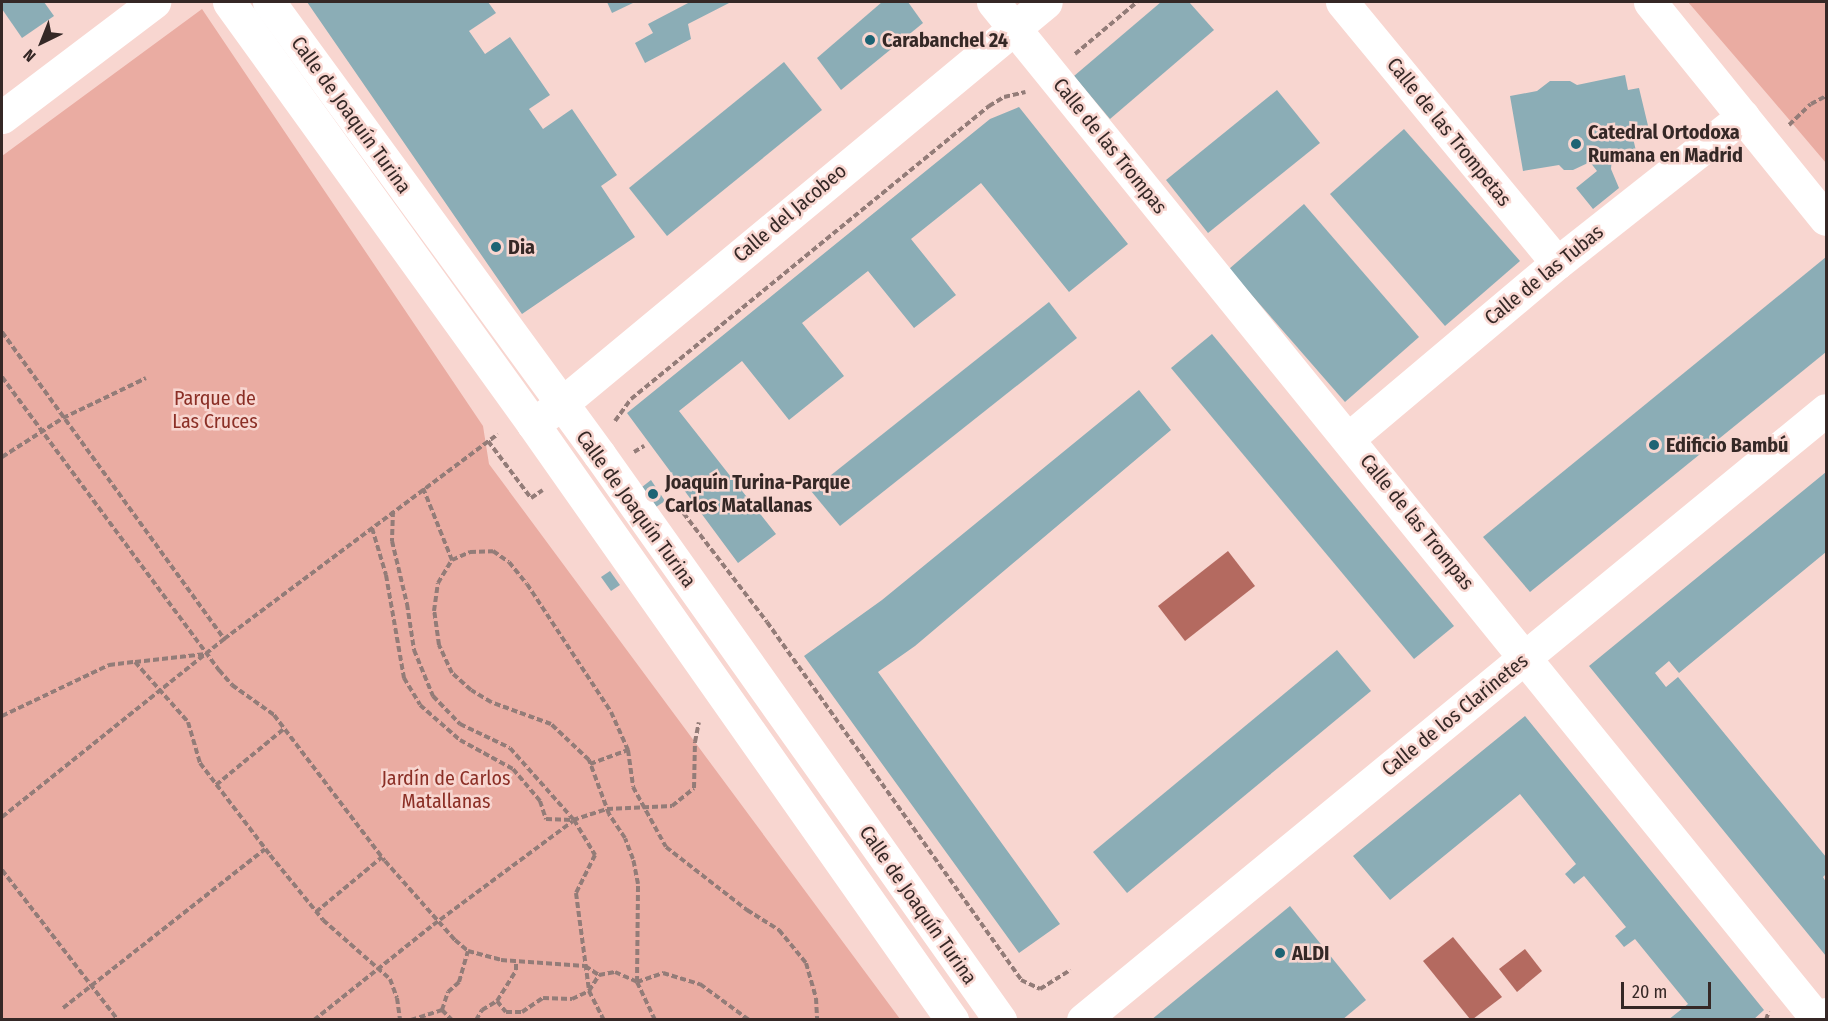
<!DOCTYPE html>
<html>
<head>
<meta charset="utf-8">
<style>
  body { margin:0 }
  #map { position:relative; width:1828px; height:1021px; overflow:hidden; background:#f8d6d0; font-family:"Fira Sans Condensed",sans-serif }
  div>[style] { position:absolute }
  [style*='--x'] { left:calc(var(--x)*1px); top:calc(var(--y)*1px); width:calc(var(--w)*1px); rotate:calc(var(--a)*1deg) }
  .green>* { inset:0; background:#eaaca2 }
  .water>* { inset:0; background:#b46a60 }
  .building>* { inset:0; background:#8badb6 }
  .path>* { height:4px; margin-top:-2px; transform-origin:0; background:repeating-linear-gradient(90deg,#937c78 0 6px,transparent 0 9px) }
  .street>* { height:33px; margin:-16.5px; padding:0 16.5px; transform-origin:16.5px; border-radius:16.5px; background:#fff }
  .secondary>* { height:33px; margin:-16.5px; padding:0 16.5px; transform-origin:16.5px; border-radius:16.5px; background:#fff }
  .dots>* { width:16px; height:16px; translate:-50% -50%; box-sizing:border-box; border:3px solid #f8d6d0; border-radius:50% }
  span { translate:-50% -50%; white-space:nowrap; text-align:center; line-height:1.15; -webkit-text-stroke:5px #f8d6d0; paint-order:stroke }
  .poi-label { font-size:20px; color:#352826; font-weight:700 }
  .left { translate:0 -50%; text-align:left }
  .street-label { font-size:20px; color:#352826 }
  .park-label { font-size:20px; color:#8b2f26 }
  .frame { position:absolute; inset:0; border:3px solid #352826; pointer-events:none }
  .north { position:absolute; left:12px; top:12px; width:60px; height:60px; -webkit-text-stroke:4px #f8d6d0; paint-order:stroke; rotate:223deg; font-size:16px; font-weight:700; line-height:24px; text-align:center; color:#352826 }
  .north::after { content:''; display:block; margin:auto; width:21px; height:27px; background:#352826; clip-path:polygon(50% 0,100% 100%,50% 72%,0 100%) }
  .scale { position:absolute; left:1621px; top:982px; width:90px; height:27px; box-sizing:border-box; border:3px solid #352826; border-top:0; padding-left:8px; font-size:18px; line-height:21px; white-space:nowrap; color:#352826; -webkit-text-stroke:4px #f8d6d0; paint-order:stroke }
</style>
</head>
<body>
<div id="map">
  <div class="green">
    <i style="clip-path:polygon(1688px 2px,1826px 2px,1826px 163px,1769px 96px)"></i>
    <i style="clip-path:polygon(202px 9px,483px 426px,489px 464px,900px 1019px,2px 1019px,2px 156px)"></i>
  </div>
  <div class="water">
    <i style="clip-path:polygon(1228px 551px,1255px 586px,1185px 641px,1158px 606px)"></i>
    <i style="clip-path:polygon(1453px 937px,1502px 997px,1473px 1019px,1470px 1019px,1423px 961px)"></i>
    <i style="clip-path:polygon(1525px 949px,1542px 971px,1517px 992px,1499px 969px)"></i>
  </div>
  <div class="building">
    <i style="clip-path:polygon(2px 2px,44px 2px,54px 16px,22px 38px,2px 9px)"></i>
    <i style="clip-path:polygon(307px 2px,488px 2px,496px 13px,469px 31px,485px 54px,510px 37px,550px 95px,529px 109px,543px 129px,572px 109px,617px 175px,601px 186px,635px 237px,522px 314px)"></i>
    <i style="clip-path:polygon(607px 2px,635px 2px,612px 13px)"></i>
    <i style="clip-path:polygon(690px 2px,731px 2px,688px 24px,691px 39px,645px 63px,635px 43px,653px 33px,648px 24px)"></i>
    <i style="clip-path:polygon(882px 2px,908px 2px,923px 23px,841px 90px,817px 58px)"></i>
    <i style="clip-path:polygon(1161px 2px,1189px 2px,1214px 30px,1110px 119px,1074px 76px)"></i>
    <i style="clip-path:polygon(784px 62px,822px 110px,667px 236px,629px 188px)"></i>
    <i style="clip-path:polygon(1625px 75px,1628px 90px,1639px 88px,1650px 134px,1633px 138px,1636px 151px,1612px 156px,1611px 169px,1619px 188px,1593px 209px,1576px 188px,1597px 171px,1590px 162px,1573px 170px,1564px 170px,1559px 165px,1523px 171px,1510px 96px,1537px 91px,1550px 81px,1570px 81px,1577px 85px)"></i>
    <i style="clip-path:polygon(1277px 90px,1320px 143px,1208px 233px,1166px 180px)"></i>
    <i style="clip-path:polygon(1019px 107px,1128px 244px,1069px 292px,981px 183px,911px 239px,956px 295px,914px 328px,868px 271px,802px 323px,844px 376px,789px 420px,742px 361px,679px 411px,776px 534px,738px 563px,627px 413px,990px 119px)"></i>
    <i style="clip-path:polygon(1404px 129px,1520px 261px,1445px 326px,1330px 194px)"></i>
    <i style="clip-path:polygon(1304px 204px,1419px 337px,1345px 402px,1229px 269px)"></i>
    <i style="clip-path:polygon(1826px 257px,1826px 352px,1530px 592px,1483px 537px)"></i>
    <i style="clip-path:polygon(1049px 302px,1077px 338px,840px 526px,811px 491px)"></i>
    <i style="clip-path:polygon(1212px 334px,1454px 626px,1414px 659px,1171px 368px)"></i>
    <i style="clip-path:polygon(1139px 390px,1171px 430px,915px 646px,878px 672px,1060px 924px,1019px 953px,804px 656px,882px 600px)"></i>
    <i style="clip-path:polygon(1826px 472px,1826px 552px,1679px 673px,1669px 661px,1655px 673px,1666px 687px,1678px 677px,1826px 857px,1826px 874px,1823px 877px,1826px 882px,1826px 956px,1589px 666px)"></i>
    <i style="clip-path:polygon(651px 480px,665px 501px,656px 507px,642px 487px)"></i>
    <i style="clip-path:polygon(610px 571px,620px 585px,611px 591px,601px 577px)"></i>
    <i style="clip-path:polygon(1337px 650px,1371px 691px,1127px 893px,1093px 852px)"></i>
    <i style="clip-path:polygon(1525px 716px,1764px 1010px,1753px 1020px,1668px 1020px,1688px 1004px,1635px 939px,1624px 947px,1615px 936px,1626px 927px,1584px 876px,1574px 884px,1565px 874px,1576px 864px,1520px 794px,1390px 900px,1353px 856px)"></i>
    <i style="clip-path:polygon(1290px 906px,1366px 1000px,1342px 1020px,1151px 1020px)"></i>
  </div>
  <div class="path">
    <i style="--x:1075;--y:54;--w:81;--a:-40"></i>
    <i style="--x:1789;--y:125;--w:30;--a:-44"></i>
    <i style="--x:1811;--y:104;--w:17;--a:-28"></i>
    <i style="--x:2;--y:332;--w:379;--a:54.1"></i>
    <i style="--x:2;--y:377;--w:365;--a:53.5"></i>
    <i style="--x:219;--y:670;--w:20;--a:49"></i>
    <i style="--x:232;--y:685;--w:52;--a:35.5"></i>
    <i style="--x:274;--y:715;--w:183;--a:52.8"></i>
    <i style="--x:385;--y:861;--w:106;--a:48.5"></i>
    <i style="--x:455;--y:940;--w:17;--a:40"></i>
    <i style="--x:468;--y:951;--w:34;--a:15"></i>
    <i style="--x:501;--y:960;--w:84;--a:4.1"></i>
    <i style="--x:585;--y:966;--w:17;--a:33"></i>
    <i style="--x:615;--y:421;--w:27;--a:-54"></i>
    <i style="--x:631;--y:399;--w:463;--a:-39.3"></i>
    <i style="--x:989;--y:106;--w:17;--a:-31"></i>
    <i style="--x:1004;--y:97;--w:22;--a:-13"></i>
    <i style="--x:488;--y:441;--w:71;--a:53"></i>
    <i style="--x:531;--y:498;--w:14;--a:-34"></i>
    <i style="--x:634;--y:452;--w:12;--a:-31"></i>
    <i style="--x:2;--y:457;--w:72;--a:-32.6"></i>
    <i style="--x:63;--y:418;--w:92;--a:-25.7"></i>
    <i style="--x:423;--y:488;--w:78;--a:68.1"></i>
    <i style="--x:678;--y:506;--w:146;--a:52.5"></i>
    <i style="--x:767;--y:622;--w:439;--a:54.6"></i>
    <i style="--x:1021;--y:980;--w:21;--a:25"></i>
    <i style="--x:1040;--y:989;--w:36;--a:-32"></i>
    <i style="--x:393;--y:511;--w:30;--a:92"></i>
    <i style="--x:392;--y:541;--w:65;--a:76.6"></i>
    <i style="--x:407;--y:604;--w:47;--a:81.3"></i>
    <i style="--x:414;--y:650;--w:50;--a:67.6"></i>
    <i style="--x:433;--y:696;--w:39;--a:46"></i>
    <i style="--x:460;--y:724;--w:55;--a:25.6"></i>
    <i style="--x:510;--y:748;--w:96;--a:48.4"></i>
    <i style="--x:574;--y:820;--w:41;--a:59"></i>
    <i style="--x:595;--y:855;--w:42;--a:116.6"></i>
    <i style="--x:576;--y:893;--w:99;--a:82.4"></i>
    <i style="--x:589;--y:991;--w:33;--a:63"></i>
    <i style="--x:372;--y:528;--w:49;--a:73.4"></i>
    <i style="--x:386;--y:575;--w:105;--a:80.1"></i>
    <i style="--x:404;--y:678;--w:31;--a:59"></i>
    <i style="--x:420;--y:705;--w:53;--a:41.2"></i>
    <i style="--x:460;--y:740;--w:60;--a:28.7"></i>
    <i style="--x:513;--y:769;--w:42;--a:49.8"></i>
    <i style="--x:540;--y:801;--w:19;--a:72"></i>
    <i style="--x:546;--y:819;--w:27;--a:2"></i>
    <i style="--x:135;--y:662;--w:71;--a:-6.4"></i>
    <i style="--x:2;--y:716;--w:119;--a:-25.5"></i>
    <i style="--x:109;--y:665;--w:26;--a:-7"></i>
    <i style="--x:135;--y:662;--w:80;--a:48.5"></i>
    <i style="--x:188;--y:722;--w:43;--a:73.7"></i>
    <i style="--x:200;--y:763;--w:116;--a:52.7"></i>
    <i style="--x:270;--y:855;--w:84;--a:50.8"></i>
    <i style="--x:323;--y:920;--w:89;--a:41.4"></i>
    <i style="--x:390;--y:979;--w:20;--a:70"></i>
    <i style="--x:397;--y:998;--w:22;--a:82"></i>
    <i style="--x:590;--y:764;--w:40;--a:-20.2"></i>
    <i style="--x:216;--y:785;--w:89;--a:-39.6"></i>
    <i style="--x:2;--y:817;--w:285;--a:-38.7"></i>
    <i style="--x:224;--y:639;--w:342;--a:-36.8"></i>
    <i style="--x:573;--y:820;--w:36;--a:-18"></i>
    <i style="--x:607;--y:809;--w:65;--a:-2.6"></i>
    <i style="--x:672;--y:806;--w:28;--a:-39"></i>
    <i style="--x:694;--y:788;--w:46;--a:-88.8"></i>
    <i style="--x:695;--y:742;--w:20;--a:-79"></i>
    <i style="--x:2;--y:870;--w:190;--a:52.3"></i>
    <i style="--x:316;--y:912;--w:86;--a:-39.8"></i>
    <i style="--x:497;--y:1001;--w:36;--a:-58"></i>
    <i style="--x:516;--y:970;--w:9;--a:-90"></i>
    <i style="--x:63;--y:1008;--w:257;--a:-38.2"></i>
    <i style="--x:442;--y:1010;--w:19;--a:-72"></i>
    <i style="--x:448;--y:992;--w:15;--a:-42"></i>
    <i style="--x:459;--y:982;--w:32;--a:-74"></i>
    <i style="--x:314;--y:1020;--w:152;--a:-38.6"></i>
    <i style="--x:433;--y:925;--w:174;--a:-36.6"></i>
    <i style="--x:365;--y:1020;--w:15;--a:0"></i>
    <i style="--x:411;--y:1020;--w:33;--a:-18"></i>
    <i style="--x:442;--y:1010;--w:14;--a:45"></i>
    <i style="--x:476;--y:1020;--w:12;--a:-59"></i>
    <i style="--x:482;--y:1010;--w:17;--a:-31"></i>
    <i style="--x:497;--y:1001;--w:14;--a:51"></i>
    <i style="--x:506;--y:1012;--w:16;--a:0"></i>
    <i style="--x:522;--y:1012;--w:25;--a:-34"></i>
    <i style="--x:543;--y:998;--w:29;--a:2"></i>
    <i style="--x:572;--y:999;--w:19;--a:-25"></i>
    <i style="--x:589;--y:991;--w:19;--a:-58"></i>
    <i style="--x:599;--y:975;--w:16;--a:-11"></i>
    <i style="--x:615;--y:972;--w:24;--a:24"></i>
    <i style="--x:637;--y:982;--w:28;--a:-19"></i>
    <i style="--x:663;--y:973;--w:39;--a:17"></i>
    <i style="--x:700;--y:984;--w:61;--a:36.3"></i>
    <i style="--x:655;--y:1020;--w:42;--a:-115.3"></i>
    <i style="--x:637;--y:982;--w:98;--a:-89.4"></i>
    <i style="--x:638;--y:884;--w:25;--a:-101"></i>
    <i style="--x:633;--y:859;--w:22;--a:-111"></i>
    <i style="--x:625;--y:838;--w:29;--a:-124"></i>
    <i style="--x:609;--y:814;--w:58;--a:-110.3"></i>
    <i style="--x:589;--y:760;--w:52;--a:-136.5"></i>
    <i style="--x:551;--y:724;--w:64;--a:-159.9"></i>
    <i style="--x:491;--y:702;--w:23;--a:-149"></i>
    <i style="--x:471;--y:690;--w:25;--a:-138"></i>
    <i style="--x:452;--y:673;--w:31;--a:-115"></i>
    <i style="--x:439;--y:645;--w:34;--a:-98"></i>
    <i style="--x:434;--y:611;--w:28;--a:-82"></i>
    <i style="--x:438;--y:583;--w:27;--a:-59"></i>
    <i style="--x:452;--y:560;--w:20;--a:-24"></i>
    <i style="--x:470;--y:552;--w:23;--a:-2"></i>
    <i style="--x:493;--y:551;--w:19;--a:35"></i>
    <i style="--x:509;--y:562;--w:28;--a:51"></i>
    <i style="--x:527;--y:584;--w:153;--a:56.7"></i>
    <i style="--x:611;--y:712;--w:42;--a:65.9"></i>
    <i style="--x:628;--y:750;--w:37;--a:82"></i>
    <i style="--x:633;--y:787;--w:68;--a:61.2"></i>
    <i style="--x:666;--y:847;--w:103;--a:37.9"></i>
    <i style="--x:747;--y:910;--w:38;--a:32"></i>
    <i style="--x:779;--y:930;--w:43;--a:50.7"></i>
    <i style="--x:806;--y:963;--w:36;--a:74"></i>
    <i style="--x:816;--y:998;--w:22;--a:87"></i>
    <i style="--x:1766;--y:1020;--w:9;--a:-72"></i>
  </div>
  <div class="street">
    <i style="--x:993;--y:2;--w:1310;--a:50.98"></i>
    <i style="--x:1342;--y:2;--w:338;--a:50.5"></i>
    <i style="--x:1650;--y:2;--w:279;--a:51"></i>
    <i style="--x:2;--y:117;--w:191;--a:-37.1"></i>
    <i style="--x:533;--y:424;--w:33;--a:-35"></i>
    <i style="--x:560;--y:405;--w:631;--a:-39.67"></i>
    <i style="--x:1349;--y:438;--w:272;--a:-40.1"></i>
    <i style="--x:1557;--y:263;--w:237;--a:-38.3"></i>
    <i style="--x:1083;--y:1020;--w:961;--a:-39.39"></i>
  </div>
  <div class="secondary">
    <i style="--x:229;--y:2;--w:520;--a:54.23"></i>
    <i style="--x:533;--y:424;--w:729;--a:54.89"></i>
    <i style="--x:269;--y:2;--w:560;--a:53.87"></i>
    <i style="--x:599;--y:454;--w:694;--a:54.68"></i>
    <i style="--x:1819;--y:1020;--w:9;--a:-41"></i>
  </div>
  <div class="dots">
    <i style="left:870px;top:40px;background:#1e6474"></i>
    <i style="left:1576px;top:144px;background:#1e6474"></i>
    <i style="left:496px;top:247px;background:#1e6474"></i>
    <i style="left:1654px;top:445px;background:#1e6474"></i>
    <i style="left:653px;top:494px;background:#1e6474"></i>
    <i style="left:1280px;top:953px;background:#1e6474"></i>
  </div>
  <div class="poi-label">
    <span class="left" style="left:882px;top:40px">Carabanchel 24</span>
    <span class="left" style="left:1588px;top:144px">Catedral Ortodoxa<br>Rumana en Madrid</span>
    <span class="left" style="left:508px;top:247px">Dia</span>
    <span class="left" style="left:1666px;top:445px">Edificio Bambú</span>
    <span class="left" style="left:665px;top:494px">Joaquín Turina-Parque<br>Carlos Matallanas</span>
    <span class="left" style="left:1292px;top:953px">ALDI</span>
  </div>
  <div class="street-label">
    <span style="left:351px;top:115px;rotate:54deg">Calle de Joaquín Turina</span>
    <span style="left:1449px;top:132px;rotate:51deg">Calle de las Trompetas</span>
    <span style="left:1110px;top:146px;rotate:51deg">Calle de las Trompas</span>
    <span style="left:790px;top:213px;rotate:-40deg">Calle del Jacobeo</span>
    <span style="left:1544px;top:275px;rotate:-39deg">Calle de las Tubas</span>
    <span style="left:636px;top:509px;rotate:54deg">Calle de Joaquín Turina</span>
    <span style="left:1417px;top:522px;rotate:51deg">Calle de las Trompas</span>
    <span style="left:1455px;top:715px;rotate:-39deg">Calle de los Clarinetes</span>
    <span style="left:918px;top:905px;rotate:55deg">Calle de Joaquín Turina</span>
  </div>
  <div class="park-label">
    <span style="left:215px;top:410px">Parque de<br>Las Cruces</span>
    <span style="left:446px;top:790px">Jardín de Carlos<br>Matallanas</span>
  </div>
  <div class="frame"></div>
  <div class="north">N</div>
  <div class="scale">20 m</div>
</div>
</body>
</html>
